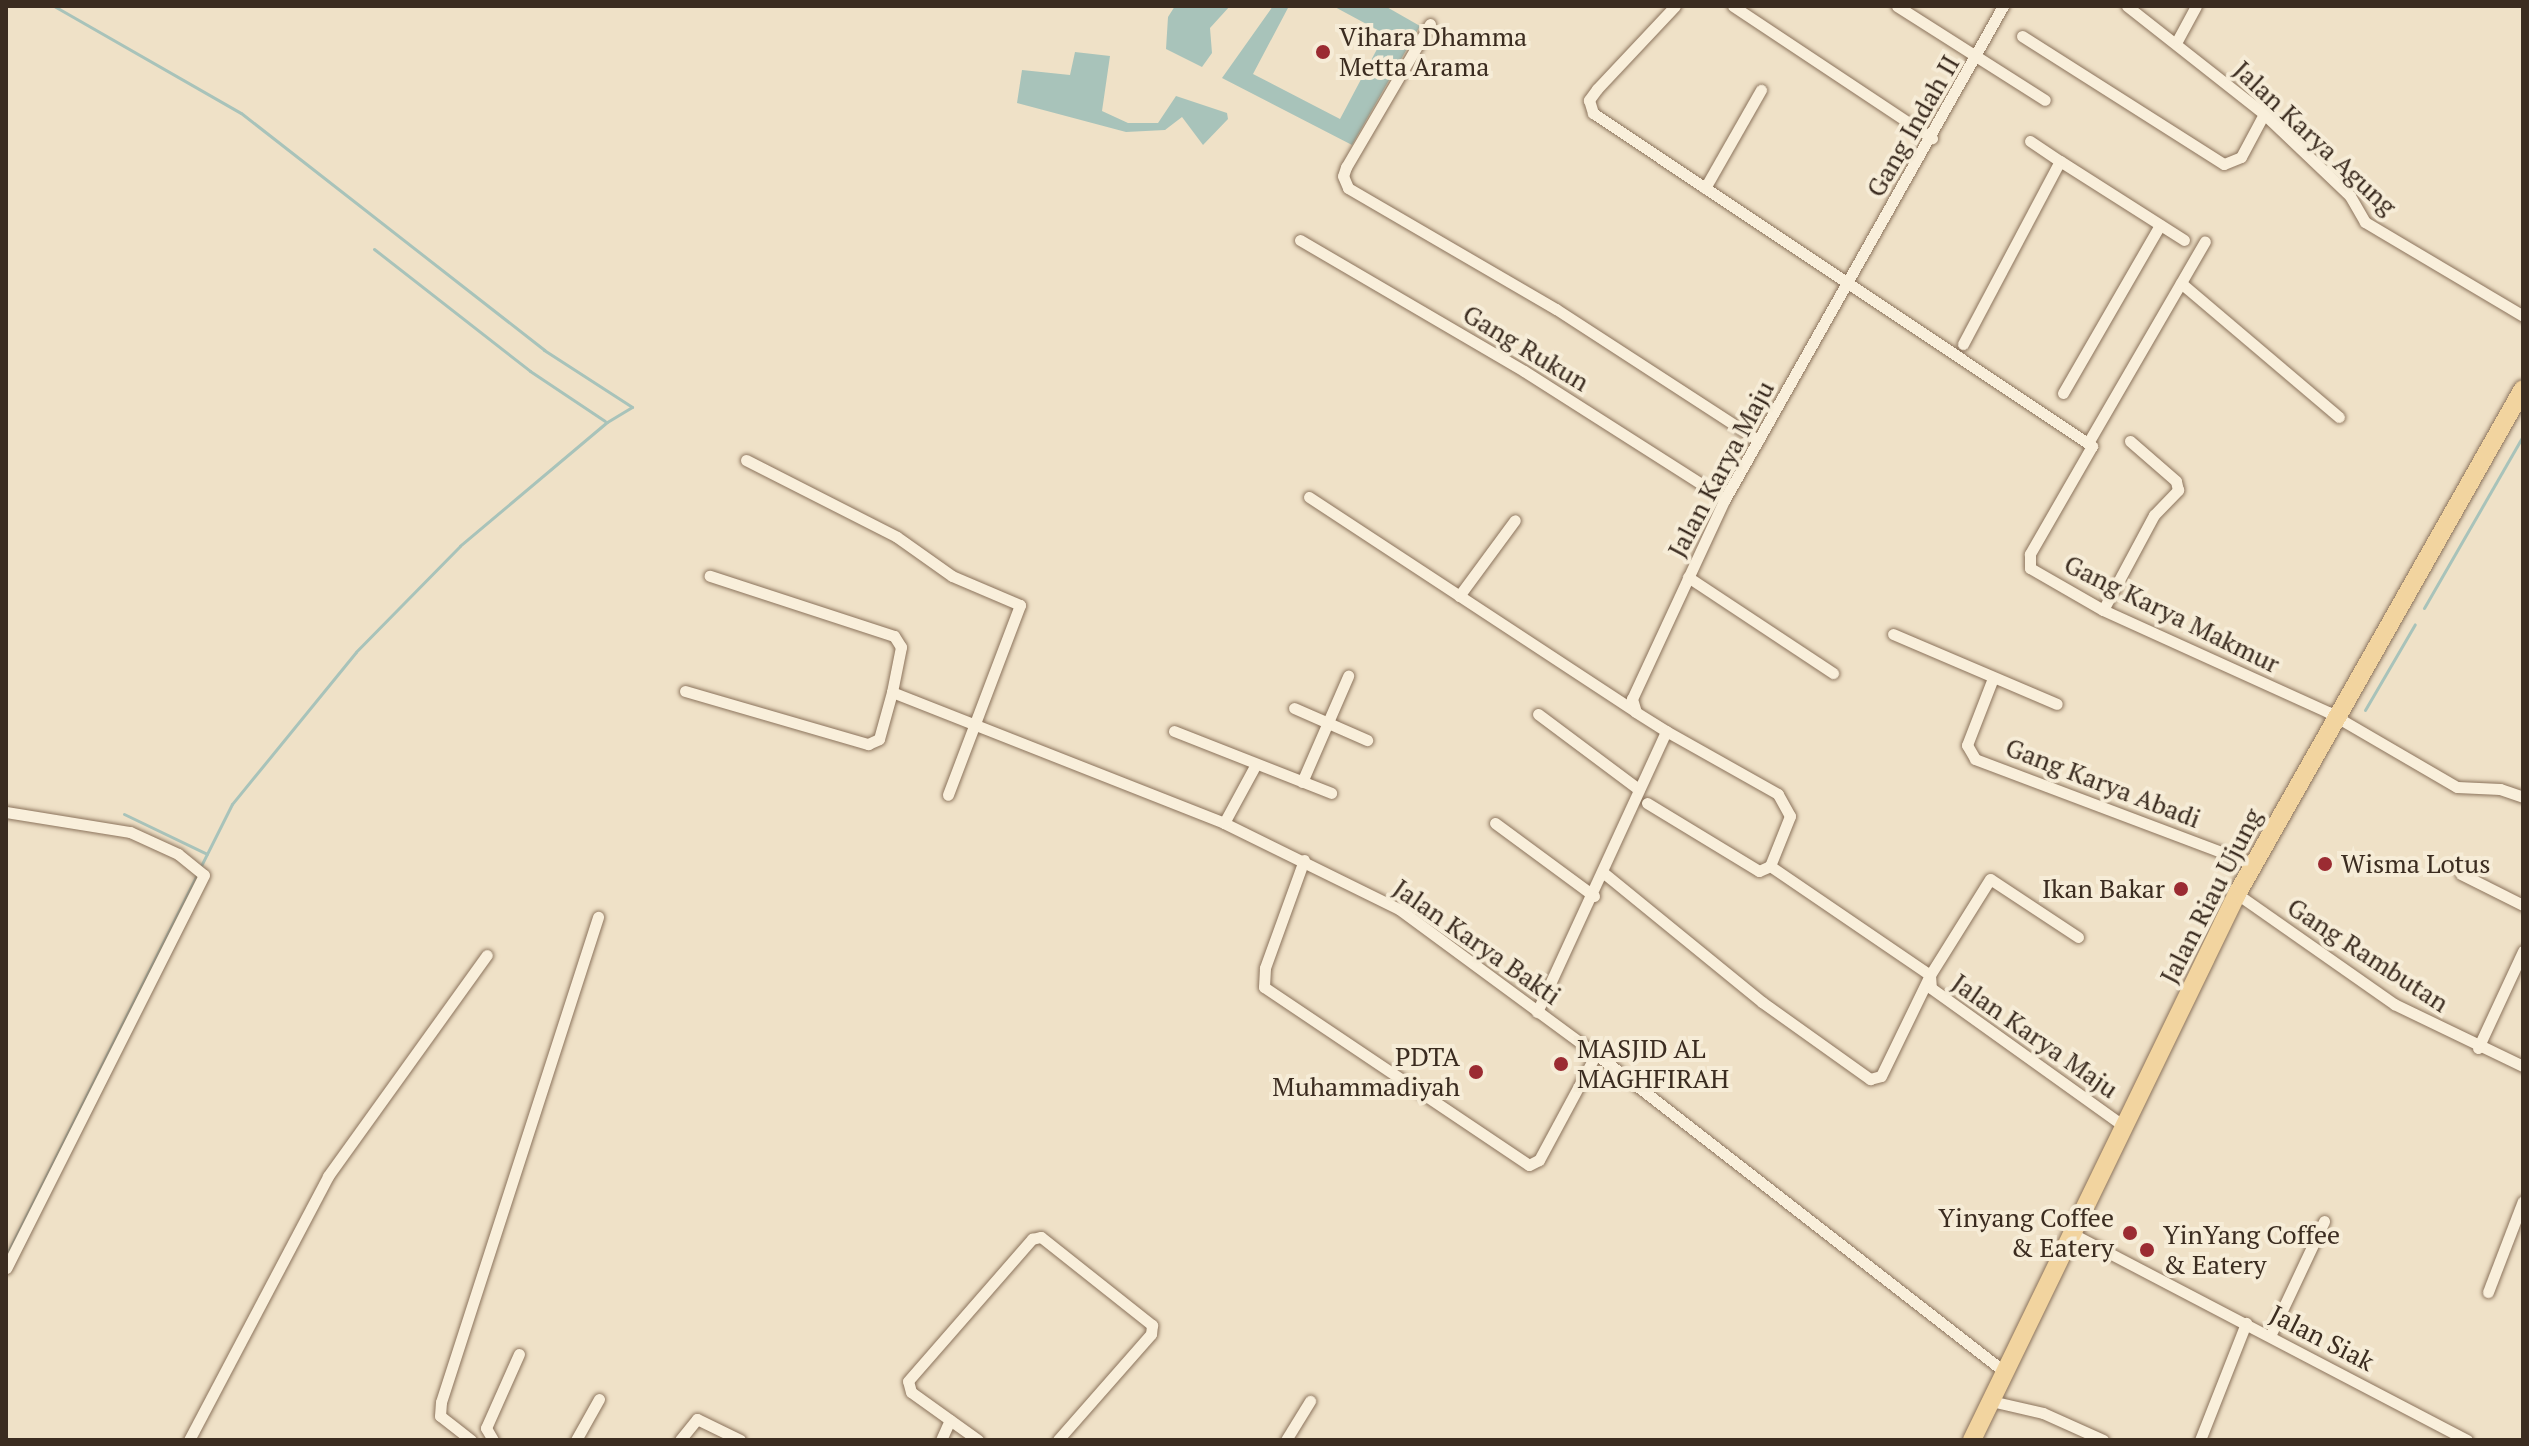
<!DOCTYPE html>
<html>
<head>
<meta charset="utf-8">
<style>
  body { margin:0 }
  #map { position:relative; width:2529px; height:1446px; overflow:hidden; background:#efe1c7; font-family:"PT Serif",serif }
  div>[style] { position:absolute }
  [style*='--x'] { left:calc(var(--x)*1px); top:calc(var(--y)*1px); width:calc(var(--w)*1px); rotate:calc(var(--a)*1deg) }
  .water>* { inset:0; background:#a8c3ba }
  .stream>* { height:3px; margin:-1.5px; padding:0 1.5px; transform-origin:1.5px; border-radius:1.5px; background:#a8c3ba }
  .roads { filter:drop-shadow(0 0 2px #8b735c) drop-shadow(0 0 2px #8b735c) }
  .minor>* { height:11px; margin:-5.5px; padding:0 5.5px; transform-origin:5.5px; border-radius:5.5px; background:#f9efdb }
  .primary>* { height:18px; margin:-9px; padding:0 9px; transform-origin:9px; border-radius:9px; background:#f2d49f }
  .dots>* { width:22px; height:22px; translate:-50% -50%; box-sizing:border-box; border:4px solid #f6ecd7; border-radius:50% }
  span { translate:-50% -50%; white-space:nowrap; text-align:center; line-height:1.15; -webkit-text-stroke:8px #f6ecd7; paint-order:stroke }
  .poi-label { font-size:26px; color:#3b2c20 }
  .left { translate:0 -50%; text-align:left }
  .right { translate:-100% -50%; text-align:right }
  .street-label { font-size:26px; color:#3b2c20 }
  .frame { position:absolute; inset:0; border:8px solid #3b2c20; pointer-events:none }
</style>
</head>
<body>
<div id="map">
  <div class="water">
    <i style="clip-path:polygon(1175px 6px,1230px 6px,1210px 28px,1212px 53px,1202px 67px,1166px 49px,1168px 17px)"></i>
    <i style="clip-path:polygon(1273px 6px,1289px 6px,1253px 74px,1340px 119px,1385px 34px,1333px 6px,1385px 6px,1420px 26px,1352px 145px,1222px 78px)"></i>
    <i style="clip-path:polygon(1075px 52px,1110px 56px,1102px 111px,1128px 123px,1158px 123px,1176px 96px,1227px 113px,1228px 119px,1203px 145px,1182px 117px,1165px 130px,1126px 132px,1017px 103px,1022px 70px,1070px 75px)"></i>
  </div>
  <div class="stream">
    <i style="--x:54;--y:6;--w:215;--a:29.8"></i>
    <i style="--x:241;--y:113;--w:385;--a:38"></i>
    <i style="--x:544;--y:350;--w:105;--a:32.9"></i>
    <i style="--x:632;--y:407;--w:29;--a:149"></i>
    <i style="--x:607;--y:422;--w:192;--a:139.9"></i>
    <i style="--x:460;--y:546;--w:148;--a:134.5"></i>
    <i style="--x:356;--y:652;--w:196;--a:129.2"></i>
    <i style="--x:232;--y:804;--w:69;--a:116.6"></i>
    <i style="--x:374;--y:249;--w:198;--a:38"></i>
    <i style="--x:530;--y:371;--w:90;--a:33.7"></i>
    <i style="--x:2424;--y:608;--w:198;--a:-60.1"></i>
    <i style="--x:2365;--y:710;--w:99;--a:-59.8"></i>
    <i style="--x:124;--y:814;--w:92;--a:25.7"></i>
    <i style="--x:6;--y:1256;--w:428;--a:-63.4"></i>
    <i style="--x:6;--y:1438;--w:4;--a:34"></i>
  </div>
  <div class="roads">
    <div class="minor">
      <i style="--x:1675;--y:6;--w:114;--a:133.2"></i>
      <i style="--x:1597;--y:89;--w:14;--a:126"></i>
      <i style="--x:1589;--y:100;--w:14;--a:73"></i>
      <i style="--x:1593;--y:113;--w:600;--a:33.72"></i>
      <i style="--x:2092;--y:446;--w:125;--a:119.9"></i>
      <i style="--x:2030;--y:554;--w:14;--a:90"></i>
      <i style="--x:2030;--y:568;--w:84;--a:29.9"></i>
      <i style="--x:2103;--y:610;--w:247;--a:24.4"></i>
      <i style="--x:2328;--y:712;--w:149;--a:30.2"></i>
      <i style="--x:2457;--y:787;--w:43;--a:2.7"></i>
      <i style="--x:2500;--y:789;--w:24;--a:19"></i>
      <i style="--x:1733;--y:6;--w:239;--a:33.6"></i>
      <i style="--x:1897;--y:6;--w:175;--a:32.4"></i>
      <i style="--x:2127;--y:6;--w:174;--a:38.2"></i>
      <i style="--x:2264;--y:114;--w:119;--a:43.6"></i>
      <i style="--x:2350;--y:196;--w:30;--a:60"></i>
      <i style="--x:2365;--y:222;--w:184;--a:30.7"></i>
      <i style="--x:1430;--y:24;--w:166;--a:120.4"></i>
      <i style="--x:1346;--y:167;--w:9;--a:108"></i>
      <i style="--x:1343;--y:176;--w:13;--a:67"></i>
      <i style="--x:1348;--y:188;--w:241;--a:30.2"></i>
      <i style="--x:1556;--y:309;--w:241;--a:33"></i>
      <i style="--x:2022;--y:36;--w:239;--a:32.4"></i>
      <i style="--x:2224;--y:164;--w:18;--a:-22"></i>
      <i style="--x:2241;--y:157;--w:49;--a:-61.9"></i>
      <i style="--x:2176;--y:43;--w:42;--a:-61.6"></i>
      <i style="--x:2030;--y:141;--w:36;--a:34"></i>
      <i style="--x:1705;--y:188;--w:113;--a:-60.3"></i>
      <i style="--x:1300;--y:240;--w:259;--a:30.3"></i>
      <i style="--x:1524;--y:371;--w:238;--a:32.5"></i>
      <i style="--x:2181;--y:283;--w:207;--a:40.3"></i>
      <i style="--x:1963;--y:344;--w:207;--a:-62.1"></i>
      <i style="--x:2060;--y:161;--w:147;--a:32.5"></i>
      <i style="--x:2063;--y:393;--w:194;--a:-60"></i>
      <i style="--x:2088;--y:443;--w:233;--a:-59.9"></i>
      <i style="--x:746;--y:460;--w:169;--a:27"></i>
      <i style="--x:897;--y:537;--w:67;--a:35.3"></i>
      <i style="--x:952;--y:576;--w:74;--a:23.1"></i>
      <i style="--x:1020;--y:605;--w:203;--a:110.8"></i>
      <i style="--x:1309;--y:497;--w:390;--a:33.3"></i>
      <i style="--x:1688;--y:577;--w:174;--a:33.5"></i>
      <i style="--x:1459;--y:596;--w:94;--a:-53.6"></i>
      <i style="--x:2103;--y:610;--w:108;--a:-61.8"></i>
      <i style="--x:2154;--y:515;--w:35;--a:-46"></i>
      <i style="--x:2178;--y:490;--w:9;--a:-103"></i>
      <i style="--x:2176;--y:481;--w:61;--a:-139"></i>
      <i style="--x:1893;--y:634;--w:178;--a:23.1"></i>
      <i style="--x:1993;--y:678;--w:72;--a:111.2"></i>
      <i style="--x:1967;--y:745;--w:16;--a:60"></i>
      <i style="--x:1975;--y:759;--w:297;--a:20.7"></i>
      <i style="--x:685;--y:691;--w:191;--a:16.2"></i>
      <i style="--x:868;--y:744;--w:12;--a:-24"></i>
      <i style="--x:879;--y:739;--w:49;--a:-74.5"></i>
      <i style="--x:892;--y:692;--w:46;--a:-78.7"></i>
      <i style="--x:901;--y:647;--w:13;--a:-122"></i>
      <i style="--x:894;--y:636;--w:194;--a:-161.9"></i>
      <i style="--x:892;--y:692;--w:357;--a:21.5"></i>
      <i style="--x:1224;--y:823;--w:195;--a:26.2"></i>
      <i style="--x:1399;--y:909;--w:245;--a:36.4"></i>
      <i style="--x:1596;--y:1054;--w:519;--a:37.88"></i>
      <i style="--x:1294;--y:708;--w:80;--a:23.7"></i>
      <i style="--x:1538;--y:714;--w:124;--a:36.8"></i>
      <i style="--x:1174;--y:731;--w:169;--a:21.5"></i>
      <i style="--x:1302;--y:782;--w:116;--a:-66.5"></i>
      <i style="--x:1647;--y:803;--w:131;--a:31.3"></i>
      <i style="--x:1759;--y:871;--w:12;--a:-24"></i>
      <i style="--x:6;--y:812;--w:126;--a:9.2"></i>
      <i style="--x:130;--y:832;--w:53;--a:24.6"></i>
      <i style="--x:178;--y:854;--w:33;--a:39"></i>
      <i style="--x:204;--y:875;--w:440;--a:116.7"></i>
      <i style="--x:1224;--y:823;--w:67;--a:-61.5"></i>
      <i style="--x:1495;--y:823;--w:123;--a:36.4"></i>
      <i style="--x:1304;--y:860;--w:115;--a:109.9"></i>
      <i style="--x:1265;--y:968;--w:19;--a:93"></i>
      <i style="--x:1264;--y:987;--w:319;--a:33.9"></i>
      <i style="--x:1529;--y:1165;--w:11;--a:-27"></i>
      <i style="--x:1539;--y:1160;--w:120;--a:-61.7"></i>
      <i style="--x:1605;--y:874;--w:203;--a:39.2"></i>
      <i style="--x:1762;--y:1002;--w:133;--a:35.5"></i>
      <i style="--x:1870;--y:1079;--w:11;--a:-15"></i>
      <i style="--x:1881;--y:1076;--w:112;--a:-64.1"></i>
      <i style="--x:1930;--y:975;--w:194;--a:-145.7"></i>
      <i style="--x:1770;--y:866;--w:54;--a:-68.2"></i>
      <i style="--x:1790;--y:816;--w:25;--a:-119"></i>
      <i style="--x:1778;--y:794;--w:129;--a:-150.6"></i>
      <i style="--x:1666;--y:731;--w:36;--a:-148"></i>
      <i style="--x:1636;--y:712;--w:14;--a:-107"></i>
      <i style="--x:1632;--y:699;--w:221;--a:-65.1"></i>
      <i style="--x:1725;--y:499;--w:566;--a:-60.58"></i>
      <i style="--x:2461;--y:874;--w:69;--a:26.6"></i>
      <i style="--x:2237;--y:894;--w:192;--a:35"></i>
      <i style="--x:2394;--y:1004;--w:143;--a:25.7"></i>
      <i style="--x:2078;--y:937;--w:105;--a:-146.6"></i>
      <i style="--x:1990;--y:879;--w:113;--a:122"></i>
      <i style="--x:1930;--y:975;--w:13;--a:86"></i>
      <i style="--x:1931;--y:988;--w:237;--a:35.6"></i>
      <i style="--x:1537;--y:1012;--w:309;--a:-65.3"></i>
      <i style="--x:2478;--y:1048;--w:107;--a:-65.1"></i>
      <i style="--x:2071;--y:1233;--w:447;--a:27.6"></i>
      <i style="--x:2488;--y:1292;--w:97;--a:-69"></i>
      <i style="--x:2270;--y:1336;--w:127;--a:-64.8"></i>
      <i style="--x:1991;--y:1401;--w:53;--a:13"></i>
      <i style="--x:2043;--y:1413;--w:66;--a:24.2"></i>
      <i style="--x:189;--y:1440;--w:298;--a:-62.2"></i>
      <i style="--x:328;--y:1176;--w:272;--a:-54.3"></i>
      <i style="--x:471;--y:1440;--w:39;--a:-142"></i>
      <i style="--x:440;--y:1416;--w:14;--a:-86"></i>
      <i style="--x:441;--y:1402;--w:510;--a:-72.06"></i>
      <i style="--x:493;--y:1440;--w:14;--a:-120"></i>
      <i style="--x:486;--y:1428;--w:81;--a:-66"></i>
      <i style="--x:576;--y:1440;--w:47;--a:-60.7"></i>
      <i style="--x:680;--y:1440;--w:27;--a:-51"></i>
      <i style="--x:697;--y:1419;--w:48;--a:26"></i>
      <i style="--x:941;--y:1440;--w:22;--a:-66"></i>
      <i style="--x:978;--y:1440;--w:82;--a:-144.4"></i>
      <i style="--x:911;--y:1392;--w:11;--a:-105"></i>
      <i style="--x:908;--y:1381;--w:189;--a:-48.9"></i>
      <i style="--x:1032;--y:1239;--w:9;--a:-13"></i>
      <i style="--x:1041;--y:1237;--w:142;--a:38.4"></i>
      <i style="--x:1152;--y:1325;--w:9;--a:96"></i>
      <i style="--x:1151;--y:1334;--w:141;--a:131.3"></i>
      <i style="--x:1286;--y:1440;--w:46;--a:-58.4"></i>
      <i style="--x:2200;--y:1440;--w:126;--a:-68.5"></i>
    </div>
    <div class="primary">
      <i style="--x:1972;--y:1440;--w:607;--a:-64.11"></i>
      <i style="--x:2237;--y:894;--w:580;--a:-60.48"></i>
    </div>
  </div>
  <div class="dots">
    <i style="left:1323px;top:52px;background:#9b2b32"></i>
    <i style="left:2325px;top:864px;background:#9b2b32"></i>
    <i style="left:2181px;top:889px;background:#9b2b32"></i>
    <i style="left:1561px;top:1064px;background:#9b2b32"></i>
    <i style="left:1476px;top:1072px;background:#9b2b32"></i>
    <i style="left:2130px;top:1233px;background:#9b2b32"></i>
    <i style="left:2147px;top:1250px;background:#9b2b32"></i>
  </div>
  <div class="poi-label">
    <span class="left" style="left:1339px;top:52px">Vihara Dhamma<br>Metta Arama</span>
    <span class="left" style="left:2341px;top:864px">Wisma Lotus</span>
    <span class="right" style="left:2165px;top:889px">Ikan Bakar</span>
    <span class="left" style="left:1577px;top:1064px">MASJID AL<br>MAGHFIRAH</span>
    <span class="right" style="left:1460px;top:1072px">PDTA<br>Muhammadiyah</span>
    <span class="right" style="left:2114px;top:1233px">Yinyang Coffee<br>&amp; Eatery</span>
    <span class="left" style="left:2163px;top:1250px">YinYang Coffee<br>&amp; Eatery</span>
  </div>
  <div class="street-label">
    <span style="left:1913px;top:126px;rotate:-60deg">Gang Indah II</span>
    <span style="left:2315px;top:138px;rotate:43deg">Jalan Karya Agung</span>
    <span style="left:1526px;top:348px;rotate:31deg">Gang Rukun</span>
    <span style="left:1721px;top:469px;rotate:-62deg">Jalan Karya Maju</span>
    <span style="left:2172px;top:614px;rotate:26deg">Gang Karya Makmur</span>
    <span style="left:2103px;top:783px;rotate:21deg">Gang Karya Abadi</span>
    <span style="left:2211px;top:896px;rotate:-63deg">Jalan Riau Ujung</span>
    <span style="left:1477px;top:942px;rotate:35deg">Jalan Karya Bakti</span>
    <span style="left:2368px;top:955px;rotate:33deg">Gang Rambutan</span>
    <span style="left:2035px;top:1036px;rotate:35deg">Jalan Karya Maju</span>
    <span style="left:2322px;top:1338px;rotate:27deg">Jalan Siak</span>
  </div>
  <div class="frame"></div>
</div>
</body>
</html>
